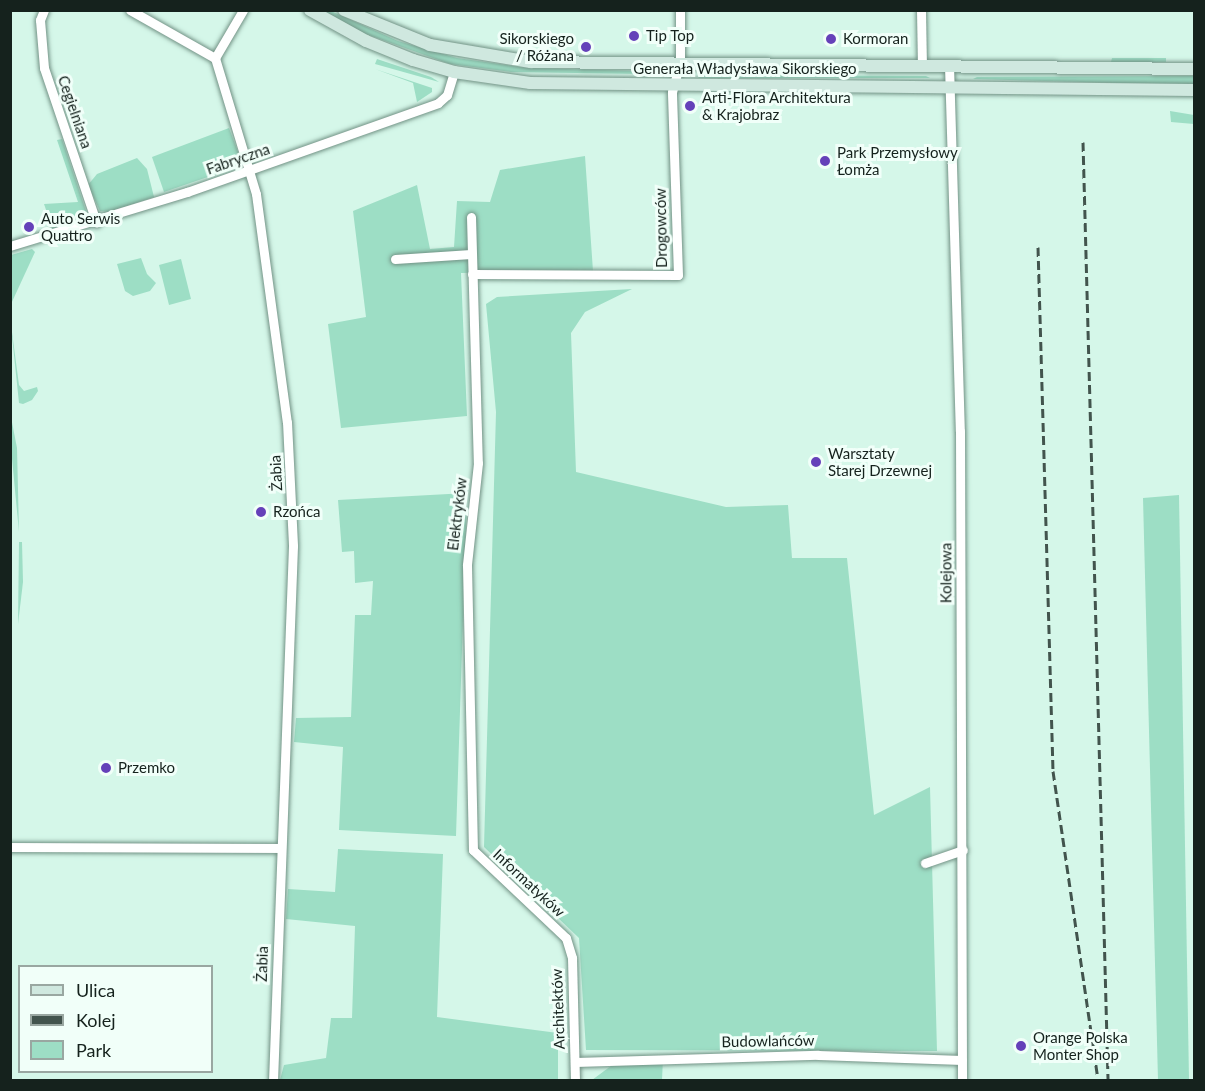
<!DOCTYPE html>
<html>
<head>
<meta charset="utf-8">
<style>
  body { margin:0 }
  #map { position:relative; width:1205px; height:1091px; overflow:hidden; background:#d5f7e9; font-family:Lato,sans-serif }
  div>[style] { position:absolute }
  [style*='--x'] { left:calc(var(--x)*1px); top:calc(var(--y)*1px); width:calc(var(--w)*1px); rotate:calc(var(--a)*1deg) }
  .green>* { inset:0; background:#9ddec5 }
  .roads { filter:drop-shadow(0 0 2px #729285) drop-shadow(0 0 2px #729285) }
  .minor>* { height:9px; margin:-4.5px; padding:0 4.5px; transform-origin:4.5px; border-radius:4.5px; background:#fff }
  .secondary>* { height:12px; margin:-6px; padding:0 6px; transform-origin:6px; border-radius:6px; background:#cfe8df }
  .rail>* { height:3px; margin-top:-1.5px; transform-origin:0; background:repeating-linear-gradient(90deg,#42544d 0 9px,transparent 0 13.5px) }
  .dots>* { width:16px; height:16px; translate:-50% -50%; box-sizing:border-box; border:3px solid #f1fff9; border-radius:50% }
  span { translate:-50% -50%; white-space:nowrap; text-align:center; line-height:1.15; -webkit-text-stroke:6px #f1fff9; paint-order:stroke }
  .poi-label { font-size:15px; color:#15221d }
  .left { translate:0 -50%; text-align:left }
  .right { translate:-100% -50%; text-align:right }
  .street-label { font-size:15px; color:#15221d }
  .frame { position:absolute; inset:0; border:12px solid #15221d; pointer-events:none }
  .legend { position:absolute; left:18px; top:965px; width:195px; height:108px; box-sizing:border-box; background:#f1fff9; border:2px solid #99a7a1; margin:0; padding:8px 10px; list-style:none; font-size:18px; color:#15221d }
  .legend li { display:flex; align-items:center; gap:12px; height:30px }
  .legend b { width:30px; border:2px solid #99a7a1 }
</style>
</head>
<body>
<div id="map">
  <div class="green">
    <i style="clip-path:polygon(322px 11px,331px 11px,398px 41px,457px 58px,527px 68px,642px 71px,642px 74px,511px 72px,450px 64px,363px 33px)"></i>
    <i style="clip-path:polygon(1112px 58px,1166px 58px,1166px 62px,1111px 62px)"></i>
    <i style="clip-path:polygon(377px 59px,431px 77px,439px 82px,375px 64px)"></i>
    <i style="clip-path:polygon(375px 69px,432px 88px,432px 92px,417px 102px,413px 83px)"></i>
    <i style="clip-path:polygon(701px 75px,926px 76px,930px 78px,698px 78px)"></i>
    <i style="clip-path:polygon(1194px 76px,1194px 85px,973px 79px,977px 77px)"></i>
    <i style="clip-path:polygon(1170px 111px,1194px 115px,1194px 124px,1171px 122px)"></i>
    <i style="clip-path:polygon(229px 128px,241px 160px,237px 167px,164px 192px,152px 157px)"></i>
    <i style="clip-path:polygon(62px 139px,86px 211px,82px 220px,53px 230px,44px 204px,78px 202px,57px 140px)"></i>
    <i style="clip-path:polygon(585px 156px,593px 271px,461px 273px,467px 416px,341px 428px,328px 324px,366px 317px,353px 211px,417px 185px,430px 249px,454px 247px,457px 201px,490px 202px,500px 170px)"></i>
    <i style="clip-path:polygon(137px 158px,147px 169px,154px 197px,109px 212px,100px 211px,88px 185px,97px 174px)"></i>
    <i style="clip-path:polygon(32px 249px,35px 252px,11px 304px,11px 255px)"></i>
    <i style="clip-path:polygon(141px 258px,147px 274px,156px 283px,150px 291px,133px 296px,125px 291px,117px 264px)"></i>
    <i style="clip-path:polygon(181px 259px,191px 299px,169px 305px,159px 265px)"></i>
    <i style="clip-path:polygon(632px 289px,585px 312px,571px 333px,576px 472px,726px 507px,788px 505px,792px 558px,847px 558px,874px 815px,930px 787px,937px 1051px,586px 1050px,579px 938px,484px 847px,496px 412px,486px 304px,497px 297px)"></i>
    <i style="clip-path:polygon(10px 317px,19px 385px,24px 391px,37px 387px,38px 391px,32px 400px,23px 404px,19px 403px)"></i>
    <i style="clip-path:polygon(10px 412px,17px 448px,19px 532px,11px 448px)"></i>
    <i style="clip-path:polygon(467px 493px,456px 836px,339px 830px,343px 747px,294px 742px,296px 718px,351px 717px,355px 615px,371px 615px,373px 581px,355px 583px,354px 551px,342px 552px,338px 500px)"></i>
    <i style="clip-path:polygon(1179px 495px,1189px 1080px,1158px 1080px,1143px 498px)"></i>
    <i style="clip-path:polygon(19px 542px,22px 542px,23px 582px,18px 624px)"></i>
    <i style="clip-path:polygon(338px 849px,443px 854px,437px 1017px,558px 1033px,558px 1080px,280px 1080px,284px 1065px,326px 1058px,331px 1018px,352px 1018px,355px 926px,286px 919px,288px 889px,335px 892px)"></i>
    <i style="clip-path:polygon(663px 1058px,662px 1080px,592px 1080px,619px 1060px)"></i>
  </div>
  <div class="roads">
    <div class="minor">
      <i style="--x:44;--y:10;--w:11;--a:112"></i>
      <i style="--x:40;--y:20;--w:48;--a:85.2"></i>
      <i style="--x:44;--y:68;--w:163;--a:71.3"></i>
      <i style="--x:130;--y:10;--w:98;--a:29.5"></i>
      <i style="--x:215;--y:58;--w:142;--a:73.2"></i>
      <i style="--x:256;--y:194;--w:230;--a:82.3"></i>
      <i style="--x:287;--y:422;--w:124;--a:87.2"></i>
      <i style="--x:293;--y:546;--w:534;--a:92.14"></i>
      <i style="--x:921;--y:10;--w:56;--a:89"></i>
      <i style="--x:215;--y:58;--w:56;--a:-59.7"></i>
      <i style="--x:949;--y:65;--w:366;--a:88.3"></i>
      <i style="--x:960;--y:431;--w:649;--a:89.82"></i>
      <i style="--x:471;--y:217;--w:246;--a:88.4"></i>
      <i style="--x:478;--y:463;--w:103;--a:96.2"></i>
      <i style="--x:467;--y:565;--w:285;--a:88.8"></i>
      <i style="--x:473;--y:850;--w:128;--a:43.4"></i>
      <i style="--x:566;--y:938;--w:21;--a:73"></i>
      <i style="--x:572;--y:958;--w:122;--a:88.6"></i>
      <i style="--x:10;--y:246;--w:185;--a:-17"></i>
      <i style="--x:187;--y:192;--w:266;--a:-19.5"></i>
      <i style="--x:438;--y:103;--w:12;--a:-42"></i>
      <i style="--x:447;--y:95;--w:24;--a:-73"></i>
      <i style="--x:395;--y:259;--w:76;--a:-3.8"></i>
      <i style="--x:472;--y:274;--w:206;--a:0.3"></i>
      <i style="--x:678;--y:275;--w:183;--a:-91.9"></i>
      <i style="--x:672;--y:92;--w:30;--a:-75"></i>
      <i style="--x:680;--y:63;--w:53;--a:-90"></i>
      <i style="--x:10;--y:847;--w:271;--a:0.2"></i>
      <i style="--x:925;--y:863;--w:40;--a:-18.9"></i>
      <i style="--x:575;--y:1062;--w:243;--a:-1.7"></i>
      <i style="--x:818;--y:1055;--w:144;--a:2"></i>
    </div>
    <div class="secondary">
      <i style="--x:310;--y:10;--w:64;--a:29"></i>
      <i style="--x:366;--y:41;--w:51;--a:22"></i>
      <i style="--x:413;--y:60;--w:43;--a:16.3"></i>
      <i style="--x:454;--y:72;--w:77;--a:8.2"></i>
      <i style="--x:530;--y:83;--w:664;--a:0.6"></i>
      <i style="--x:344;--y:10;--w:93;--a:22.1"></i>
      <i style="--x:430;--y:45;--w:102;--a:9.6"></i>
      <i style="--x:531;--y:62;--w:663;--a:0.6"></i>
    </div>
  </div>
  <div class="rail">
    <i style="--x:1083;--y:142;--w:938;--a:88.47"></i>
    <i style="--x:1038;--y:247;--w:524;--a:88.36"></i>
    <i style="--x:1053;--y:771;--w:312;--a:81.7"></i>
  </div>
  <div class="dots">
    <i style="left:634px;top:36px;background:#6541b9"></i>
    <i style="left:831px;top:39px;background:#6541b9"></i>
    <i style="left:586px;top:47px;background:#6541b9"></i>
    <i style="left:690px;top:106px;background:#6541b9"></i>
    <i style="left:825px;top:161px;background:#6541b9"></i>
    <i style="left:29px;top:227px;background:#6541b9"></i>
    <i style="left:816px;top:462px;background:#6541b9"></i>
    <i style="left:261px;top:512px;background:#6541b9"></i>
    <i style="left:106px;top:768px;background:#6541b9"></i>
    <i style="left:1021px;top:1046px;background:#6541b9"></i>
  </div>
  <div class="poi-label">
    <span class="left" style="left:646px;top:36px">Tip Top</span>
    <span class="right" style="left:574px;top:47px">Sikorskiego<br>/ Różana</span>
    <span class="left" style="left:843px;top:39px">Kormoran</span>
    <span class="left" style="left:702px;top:106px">Arti-Flora Architektura<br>&amp; Krajobraz</span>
    <span class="left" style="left:837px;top:161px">Park Przemysłowy<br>Łomża</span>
    <span class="left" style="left:41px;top:227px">Auto Serwis<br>Quattro</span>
    <span class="left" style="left:828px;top:462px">Warsztaty<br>Starej Drzewnej</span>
    <span class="left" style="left:273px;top:512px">Rzońca</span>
    <span class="left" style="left:118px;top:768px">Przemko</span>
    <span class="left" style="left:1033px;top:1046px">Orange Polska<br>Monter Shop</span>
  </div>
  <div class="street-label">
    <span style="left:745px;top:69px">Generała Władysława Sikorskiego</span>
    <span style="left:75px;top:112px;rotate:71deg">Cegielniana</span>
    <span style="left:238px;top:159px;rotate:-19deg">Fabryczna</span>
    <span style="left:661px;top:228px;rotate:-91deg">Drogowców</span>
    <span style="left:276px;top:473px;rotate:-93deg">Żabia</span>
    <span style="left:457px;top:514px;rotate:-83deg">Elektryków</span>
    <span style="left:946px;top:573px;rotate:-90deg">Kolejowa</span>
    <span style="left:529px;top:883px;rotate:43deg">Informatyków</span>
    <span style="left:262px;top:964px;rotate:-88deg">Żabia</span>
    <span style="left:558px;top:1009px;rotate:-92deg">Architektów</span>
    <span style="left:768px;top:1041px;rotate:-1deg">Budowlańców</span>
  </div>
  <div class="frame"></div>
  <ul class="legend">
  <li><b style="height:8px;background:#cfe8df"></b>Ulica</li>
  <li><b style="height:8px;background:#42544d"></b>Kolej</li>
  <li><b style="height:16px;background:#9ddec5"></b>Park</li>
  </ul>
</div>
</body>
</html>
